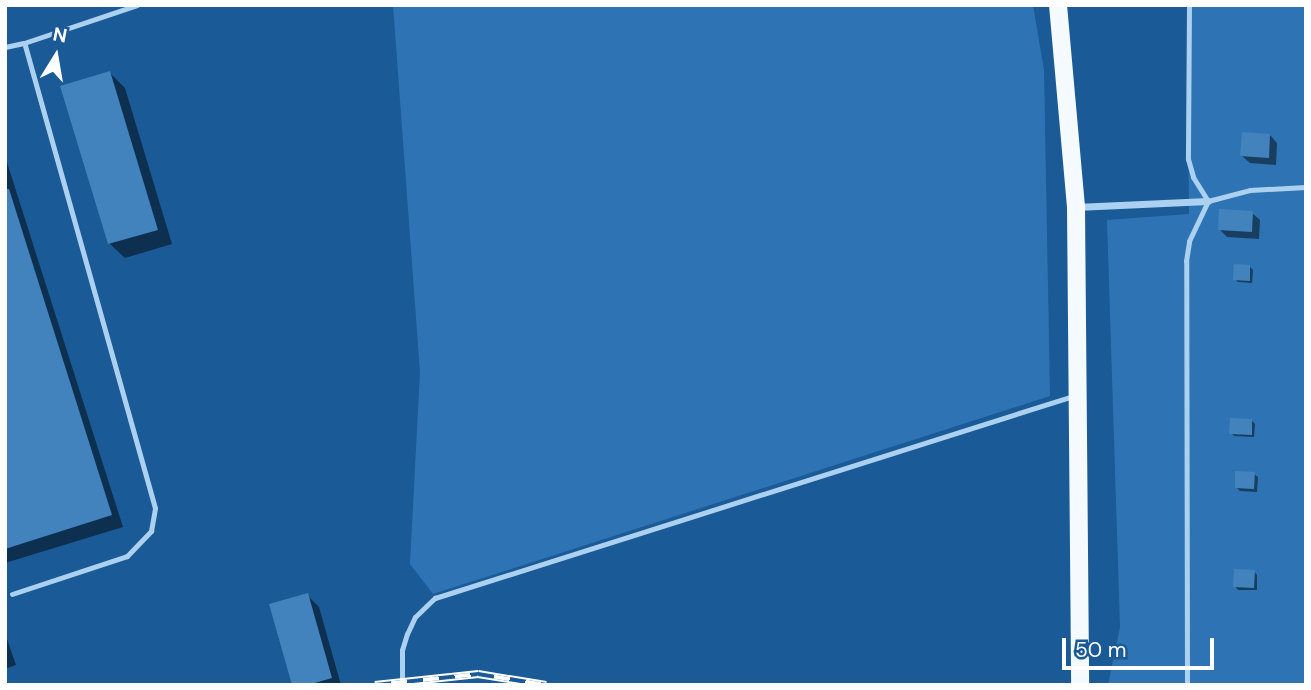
<!DOCTYPE html>
<html>
<head>
<meta charset="utf-8">
<style>
  body { margin:0 }
  #map { position:relative; width:1311px; height:690px; overflow:hidden; background:#1a5a96; font-family:"DM Sans",sans-serif }
  div>[style] { position:absolute }
  [style*='--x'] { left:calc(var(--x)*1px); top:calc(var(--y)*1px); width:calc(var(--w)*1px); rotate:calc(var(--a)*1deg) }
  .green>* { inset:0; background:#2e74b4 }
  .shadow>* { inset:0; background:#0007 }
  .building>* { inset:0; background:#4383bd }
  .lane>* { height:5px; margin:-2.5px; padding:0 2.5px; transform-origin:2.5px; border-radius:2.5px; background:#acd1f0 }
  .street>* { height:7px; margin:-3.5px; padding:0 3.5px; transform-origin:3.5px; border-radius:3.5px; background:#acd1f0 }
  .primary>* { height:18px; margin:-9px; padding:0 9px; transform-origin:9px; border-radius:9px; background:#f5faff }
  .rail>* { height:8px; margin-top:-4px; transform-origin:0; background:repeating-linear-gradient(90deg,#1a5a96 0 16px,#fff 0 32px); box-sizing:border-box; border-block:2px solid #fff }
  span { translate:-50% -50%; white-space:nowrap; text-align:center; line-height:1.15; -webkit-text-stroke:5px #1a5a96; paint-order:stroke }
  .frame { position:absolute; inset:0; border:7px solid #fff; pointer-events:none }
  .north { position:absolute; left:21px; top:21px; width:70px; height:70px; -webkit-text-stroke:5px #1a5a96; paint-order:stroke; rotate:11deg; font-size:19px; font-weight:700; line-height:28px; text-align:center; color:#fff }
  .north::after { content:''; display:block; margin:auto; width:24px; height:32px; background:#fff; clip-path:polygon(50% 0,100% 100%,50% 72%,0 100%) }
  .scale { position:absolute; left:1062px; top:638px; width:152px; height:32px; box-sizing:border-box; border:4px solid #fff; border-top:0; padding-left:9px; font-size:21px; line-height:24px; white-space:nowrap; color:#fff; -webkit-text-stroke:5px #1a5a96; paint-order:stroke }
</style>
</head>
<body>
<div id="map">
  <div class="green">
    <i style="clip-path:polygon(393px 5px,1033px 5px,1044px 70px,1050px 396px,433px 594px,410px 564px,420px 372px)"></i>
    <i style="clip-path:polygon(1187px 5px,1306px 5px,1306px 685px,1108px 685px,1120px 627px,1107px 220px,1189px 214px)"></i>
  </div>
  <div class="shadow">
    <i style="clip-path:polygon(110px 73px,125px 88px,172px 244px,125px 258px,110px 244px,63px 87px)"></i>
    <i style="clip-path:polygon(1270px 135px,1277px 143px,1276px 165px,1250px 163px,1242px 156px)"></i>
    <i style="clip-path:polygon(5px 156px,123px 527px,5px 563px)"></i>
    <i style="clip-path:polygon(1252px 213px,1260px 220px,1259px 239px,1227px 237px,1220px 230px)"></i>
    <i style="clip-path:polygon(1250px 267px,1253px 270px,1252px 283px,1238px 282px,1235px 279px)"></i>
    <i style="clip-path:polygon(1252px 421px,1255px 424px,1254px 437px,1234px 436px,1231px 433px)"></i>
    <i style="clip-path:polygon(1254px 474px,1258px 477px,1257px 492px,1240px 491px,1236px 487px)"></i>
    <i style="clip-path:polygon(1254px 571px,1257px 575px,1257px 590px,1238px 590px,1235px 586px)"></i>
    <i style="clip-path:polygon(307px 595px,319px 607px,341px 685px,294px 685px)"></i>
    <i style="clip-path:polygon(5px 633px,16px 665px,5px 669px)"></i>
  </div>
  <div class="building">
    <i style="clip-path:polygon(110px 71px,158px 230px,108px 244px,60px 86px)"></i>
    <i style="clip-path:polygon(1242px 132px,1270px 134px,1269px 158px,1240px 156px)"></i>
    <i style="clip-path:polygon(5px 189px,9px 189px,112px 515px,5px 549px)"></i>
    <i style="clip-path:polygon(1219px 209px,1253px 211px,1252px 232px,1218px 230px)"></i>
    <i style="clip-path:polygon(1234px 264px,1250px 265px,1250px 281px,1233px 280px)"></i>
    <i style="clip-path:polygon(1230px 418px,1252px 419px,1252px 435px,1229px 434px)"></i>
    <i style="clip-path:polygon(1235px 471px,1255px 472px,1254px 489px,1235px 488px)"></i>
    <i style="clip-path:polygon(1234px 569px,1255px 570px,1254px 588px,1233px 587px)"></i>
    <i style="clip-path:polygon(308px 593px,332px 678px,308px 685px,292px 685px,269px 604px)"></i>
  </div>
  <div class="lane">
    <i style="--x:1189;--y:5;--w:154;--a:90.4"></i>
    <i style="--x:1188;--y:159;--w:19;--a:74"></i>
    <i style="--x:1193;--y:177;--w:28;--a:58"></i>
    <i style="--x:5;--y:47;--w:19;--a:-12"></i>
    <i style="--x:12;--y:594;--w:121;--a:-18.3"></i>
    <i style="--x:127;--y:556;--w:35;--a:-46"></i>
    <i style="--x:151;--y:531;--w:23;--a:-80"></i>
    <i style="--x:155;--y:508;--w:483;--a:-105.7"></i>
    <i style="--x:24;--y:43;--w:119;--a:-18.6"></i>
    <i style="--x:402;--y:685;--w:35;--a:-90"></i>
    <i style="--x:402;--y:650;--w:17;--a:-73"></i>
    <i style="--x:407;--y:634;--w:19;--a:-65"></i>
    <i style="--x:415;--y:617;--w:28;--a:-44"></i>
    <i style="--x:435;--y:598;--w:669;--a:-17.57"></i>
    <i style="--x:1187;--y:685;--w:424;--a:-90.1"></i>
    <i style="--x:1186;--y:261;--w:20;--a:-81"></i>
    <i style="--x:1189;--y:241;--w:44;--a:-64.6"></i>
    <i style="--x:1208;--y:201;--w:43;--a:-14.7"></i>
    <i style="--x:1250;--y:190;--w:56;--a:-3.1"></i>
  </div>
  <div class="street">
    <i style="--x:1076;--y:207;--w:132;--a:-2.6"></i>
  </div>
  <div class="primary">
    <i style="--x:1058;--y:5;--w:203;--a:84.9"></i>
    <i style="--x:1076;--y:207;--w:478;--a:89.5"></i>
  </div>
  <div class="rail">
    <i style="--x:375;--y:685;--w:104;--a:-6.1"></i>
    <i style="--x:478;--y:674;--w:69;--a:9.2"></i>
  </div>
  <div class="frame"></div>
  <div class="north">N</div>
  <div class="scale">50 m</div>
</div>
</body>
</html>
